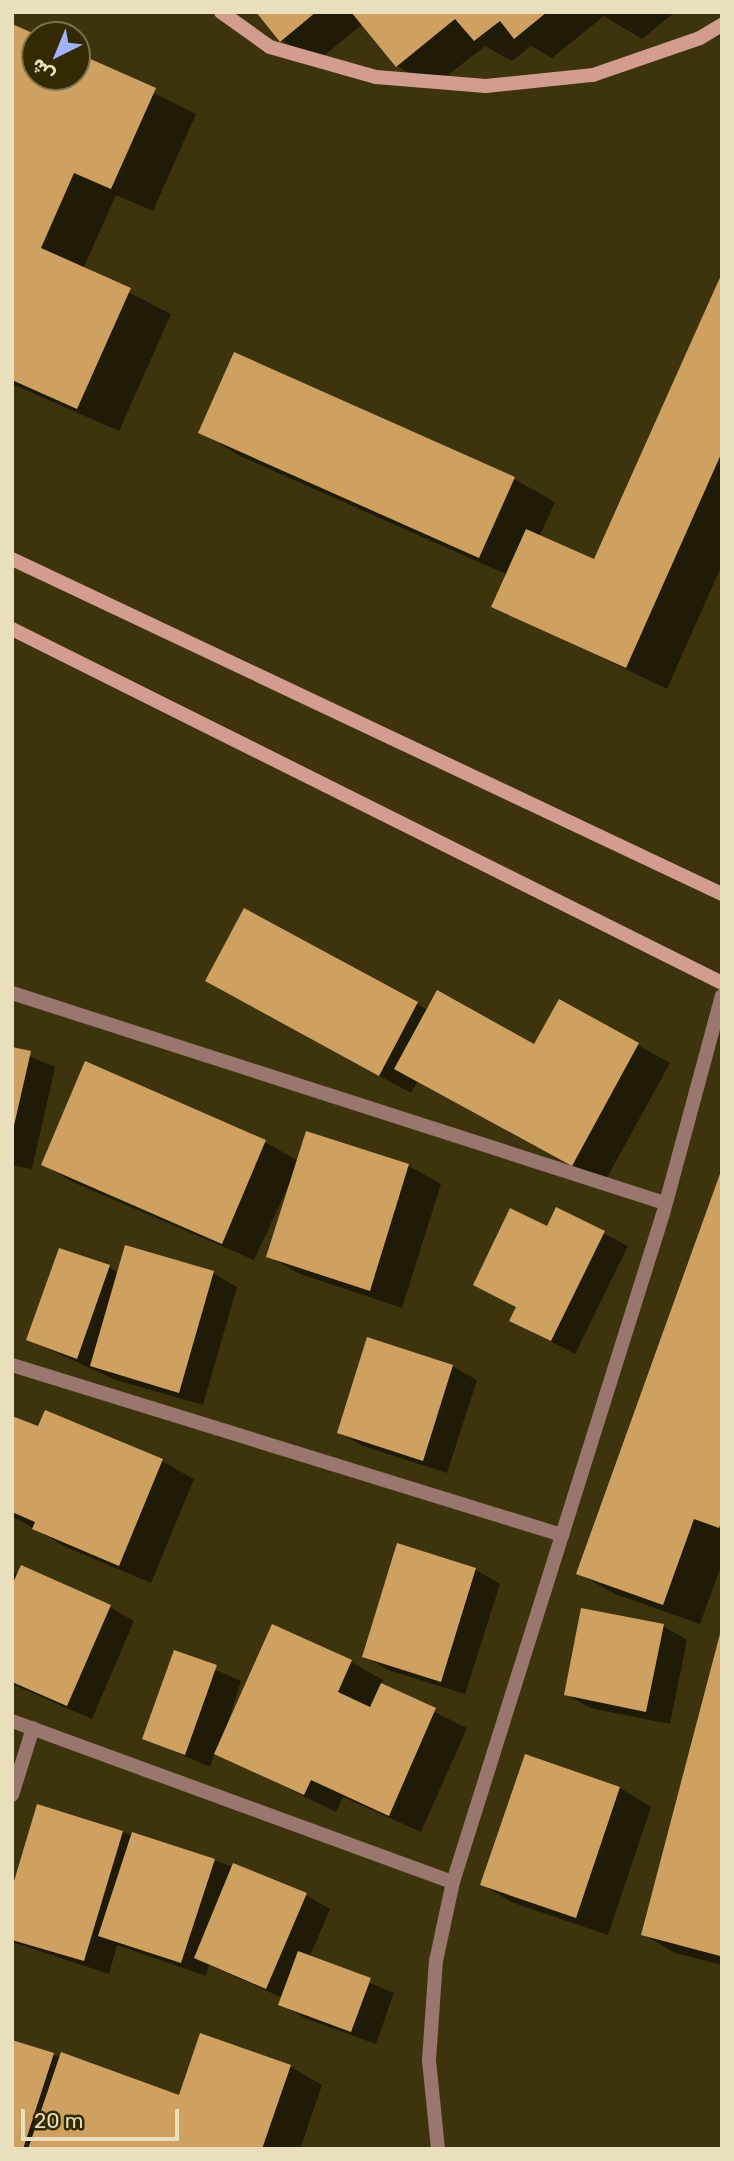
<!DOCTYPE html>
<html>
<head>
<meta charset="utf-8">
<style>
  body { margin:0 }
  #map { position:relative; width:734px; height:2161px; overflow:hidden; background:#3d330c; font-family:Rubik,Vazirmatn,sans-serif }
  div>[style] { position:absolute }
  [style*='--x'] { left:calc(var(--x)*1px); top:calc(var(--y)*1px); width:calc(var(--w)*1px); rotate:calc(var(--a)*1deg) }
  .shadow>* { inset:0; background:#0007 }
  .building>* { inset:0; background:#cfa161 }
  .street>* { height:14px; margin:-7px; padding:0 7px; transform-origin:7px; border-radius:7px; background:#99776f }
  .secondary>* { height:14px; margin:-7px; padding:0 7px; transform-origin:7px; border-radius:7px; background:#d29d8f }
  span { translate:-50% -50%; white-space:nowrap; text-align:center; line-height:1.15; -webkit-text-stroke:7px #332902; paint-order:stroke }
  .frame { position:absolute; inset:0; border:14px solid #e9dfbd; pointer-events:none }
  .north { position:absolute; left:21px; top:21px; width:70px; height:70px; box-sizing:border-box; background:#332902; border:2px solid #7c724d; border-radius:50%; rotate:223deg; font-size:19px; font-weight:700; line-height:28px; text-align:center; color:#e9dfbd }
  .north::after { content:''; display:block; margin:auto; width:24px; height:32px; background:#a2b2fd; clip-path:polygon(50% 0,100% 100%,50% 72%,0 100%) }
  .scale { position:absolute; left:21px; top:2109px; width:158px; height:32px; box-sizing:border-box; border:4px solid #e9dfbd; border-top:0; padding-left:9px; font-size:21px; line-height:24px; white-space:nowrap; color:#e9dfbd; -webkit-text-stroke:5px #332902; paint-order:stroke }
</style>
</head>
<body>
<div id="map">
  <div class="shadow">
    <i style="clip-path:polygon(259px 12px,675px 12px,642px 39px,604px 16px,552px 58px,531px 46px,512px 61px,485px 46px,433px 87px,397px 66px,363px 24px,317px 61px,281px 40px)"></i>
    <i style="clip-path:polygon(12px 26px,35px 36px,35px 77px,77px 77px,77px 55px,196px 114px,153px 211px,116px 195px,83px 269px,171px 314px,119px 431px,12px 384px)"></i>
    <i style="clip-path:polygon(722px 278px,722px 565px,667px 689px,494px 606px,508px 575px,240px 456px,200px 432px,235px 354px,514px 479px,555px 502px,539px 537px,595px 562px)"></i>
    <i style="clip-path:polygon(245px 911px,428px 1010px,535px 1047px,560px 1002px,670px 1063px,604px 1183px,418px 1080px,411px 1093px,239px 999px)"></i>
    <i style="clip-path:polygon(12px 1049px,55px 1067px,32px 1169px,12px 1165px)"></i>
    <i style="clip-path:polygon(86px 1063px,265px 1142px,298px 1161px,307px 1133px,409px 1166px,441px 1184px,402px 1308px,300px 1274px,268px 1256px,293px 1176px,254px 1260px,75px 1183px,43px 1165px)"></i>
    <i style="clip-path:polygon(722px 1175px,722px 1564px,700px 1624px,615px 1594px,578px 1573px)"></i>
    <i style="clip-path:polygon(557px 1209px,628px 1246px,575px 1354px,511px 1321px)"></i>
    <i style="clip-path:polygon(109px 1267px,119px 1273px,213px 1273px,237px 1287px,203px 1405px,116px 1380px,29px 1340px)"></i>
    <i style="clip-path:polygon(452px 1366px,477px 1380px,447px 1473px,363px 1446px,339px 1432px)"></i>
    <i style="clip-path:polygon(12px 1418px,162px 1461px,194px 1479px,151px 1583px,66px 1547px,12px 1516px)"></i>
    <i style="clip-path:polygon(398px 1545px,476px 1570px,500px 1584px,465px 1694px,388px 1670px,364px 1656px)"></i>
    <i style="clip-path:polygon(12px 1572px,110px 1607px,134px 1621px,92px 1719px,12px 1684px)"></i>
    <i style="clip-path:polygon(663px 1626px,687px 1640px,670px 1724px,590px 1708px,566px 1694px)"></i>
    <i style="clip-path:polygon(722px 1633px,722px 1965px,675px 1953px,643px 1934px)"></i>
    <i style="clip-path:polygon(175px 1652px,241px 1681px,224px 1735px,351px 1662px,383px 1680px,380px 1685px,467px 1728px,421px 1832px,343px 1797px,336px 1812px,215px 1753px,210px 1767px,144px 1738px)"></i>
    <i style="clip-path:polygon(620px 1788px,651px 1807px,608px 1935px,514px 1903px,482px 1885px)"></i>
    <i style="clip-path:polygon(122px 1832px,214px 1860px,306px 1895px,330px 1909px,309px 1958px,394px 1993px,376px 2044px,305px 2018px,281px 2004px,283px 1998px,209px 1965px,206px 1976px,117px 1945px,109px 1974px,12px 1942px,12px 1894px)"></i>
    <i style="clip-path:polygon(202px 2035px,291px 2067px,322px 2085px,300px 2149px,12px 2149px,53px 2055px,180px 2097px)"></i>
  </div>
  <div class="building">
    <i style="clip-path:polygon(256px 12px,316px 12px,280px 42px)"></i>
    <i style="clip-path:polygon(351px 12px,547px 12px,514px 39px,500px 21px,474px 41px,455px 19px,396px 67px)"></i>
    <i style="clip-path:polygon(12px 24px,35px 34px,35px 77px,77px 77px,77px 53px,156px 88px,111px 189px,74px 173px,41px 248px,131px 288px,77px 409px,12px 380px)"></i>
    <i style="clip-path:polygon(722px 273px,722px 452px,626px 668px,491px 607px,526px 529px,594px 559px)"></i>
    <i style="clip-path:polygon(234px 352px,515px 477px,479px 558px,198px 433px)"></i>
    <i style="clip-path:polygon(244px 908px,418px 1002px,379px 1076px,205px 981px)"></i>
    <i style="clip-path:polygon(437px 990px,534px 1044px,559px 999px,639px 1043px,572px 1166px,394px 1069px)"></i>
    <i style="clip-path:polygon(12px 1047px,31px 1051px,13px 1130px,12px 1130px)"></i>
    <i style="clip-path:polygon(85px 1061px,266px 1140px,222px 1244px,41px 1165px)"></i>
    <i style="clip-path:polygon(306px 1131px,409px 1164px,370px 1291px,266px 1257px)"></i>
    <i style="clip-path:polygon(721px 1171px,722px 1520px,719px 1528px,694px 1519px,663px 1605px,576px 1574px)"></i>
    <i style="clip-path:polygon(556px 1207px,605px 1231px,551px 1341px,509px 1321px,516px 1307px,473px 1285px,510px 1208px,547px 1226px)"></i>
    <i style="clip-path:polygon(125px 1245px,214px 1271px,179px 1393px,90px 1366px)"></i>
    <i style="clip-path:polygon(59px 1248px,110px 1265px,77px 1359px,26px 1340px)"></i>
    <i style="clip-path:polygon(367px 1337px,453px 1365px,423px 1461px,337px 1433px)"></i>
    <i style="clip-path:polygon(45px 1410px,163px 1459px,119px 1566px,32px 1529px,35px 1522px,12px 1512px,12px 1416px,38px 1426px)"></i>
    <i style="clip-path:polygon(397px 1543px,476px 1568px,441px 1682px,362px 1657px)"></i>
    <i style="clip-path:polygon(21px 1565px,111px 1605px,67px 1706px,12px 1682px,12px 1585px)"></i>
    <i style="clip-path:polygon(581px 1608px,664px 1624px,646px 1712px,564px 1695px)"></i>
    <i style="clip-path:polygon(272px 1624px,352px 1660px,338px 1692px,370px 1707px,381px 1683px,436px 1708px,389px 1816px,311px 1780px,304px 1795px,214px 1754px)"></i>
    <i style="clip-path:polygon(721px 1630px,722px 1950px,720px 1956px,641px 1935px)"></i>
    <i style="clip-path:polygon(174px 1650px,217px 1665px,185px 1755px,142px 1739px)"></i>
    <i style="clip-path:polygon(525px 1754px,620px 1787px,576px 1918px,480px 1885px)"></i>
    <i style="clip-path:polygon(37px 1804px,123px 1831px,84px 1961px,12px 1940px,12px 1888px)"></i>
    <i style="clip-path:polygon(132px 1832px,215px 1859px,181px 1963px,98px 1936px)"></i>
    <i style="clip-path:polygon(233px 1863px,307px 1893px,266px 1989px,194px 1958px)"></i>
    <i style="clip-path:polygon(298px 1951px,371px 1978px,351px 2032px,278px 2005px)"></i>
    <i style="clip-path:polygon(200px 2033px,291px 2065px,262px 2149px,28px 2149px,61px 2052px,179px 2095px)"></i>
    <i style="clip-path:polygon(12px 2040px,54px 2053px,23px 2149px,12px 2149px)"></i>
  </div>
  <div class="street">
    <i style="--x:12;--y:993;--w:686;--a:17.83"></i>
    <i style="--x:12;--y:1365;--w:576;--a:17.18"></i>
    <i style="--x:12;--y:1721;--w:469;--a:20.1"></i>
    <i style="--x:12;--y:1795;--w:70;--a:-72.6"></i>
    <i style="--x:438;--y:2149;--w:89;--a:-95.8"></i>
    <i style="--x:429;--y:2060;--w:99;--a:-86"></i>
    <i style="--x:436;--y:1961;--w:81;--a:-77.9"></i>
    <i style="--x:453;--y:1882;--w:700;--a:-72.55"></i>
    <i style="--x:663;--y:1214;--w:226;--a:-74.9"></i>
  </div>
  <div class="secondary">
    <i style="--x:221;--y:12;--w:60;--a:35.5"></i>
    <i style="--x:270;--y:47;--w:110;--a:15.8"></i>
    <i style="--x:376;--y:77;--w:110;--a:4.7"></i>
    <i style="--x:486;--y:86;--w:108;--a:-5.9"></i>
    <i style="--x:593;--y:75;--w:113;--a:-19.1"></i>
    <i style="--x:700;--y:38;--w:26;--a:-31"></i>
    <i style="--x:12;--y:559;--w:785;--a:25.26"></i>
    <i style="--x:12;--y:629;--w:793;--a:26.5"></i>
  </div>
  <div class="frame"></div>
  <div class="north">ش</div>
  <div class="scale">20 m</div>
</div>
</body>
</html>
